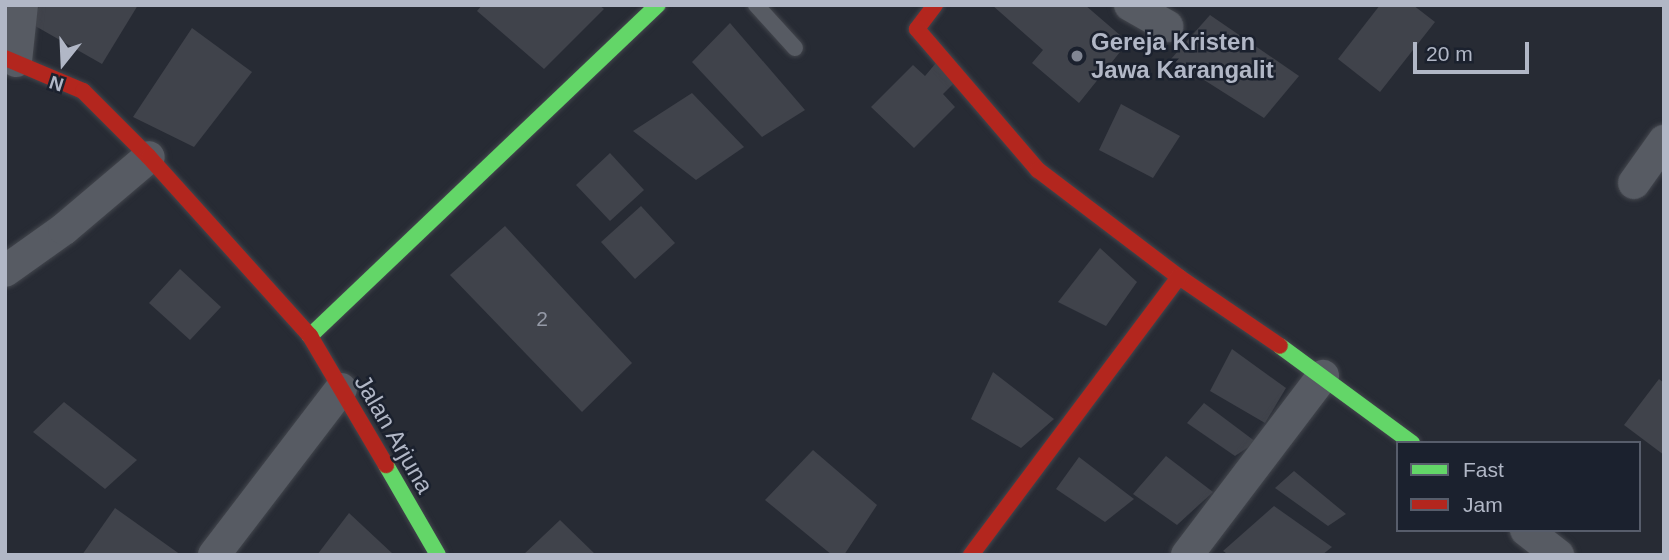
<!DOCTYPE html>
<html>
<head>
<meta charset="utf-8">
<style>
  body { margin:0 }
  #map { position:relative; width:1669px; height:560px; overflow:hidden; background:#272b34; font-family:Helvetica,sans-serif }
  div>[style] { position:absolute }
  [style*='--x'] { left:calc(var(--x)*1px); top:calc(var(--y)*1px); width:calc(var(--w)*1px); rotate:calc(var(--a)*1deg) }
  .building>* { inset:0; background:#40434b }
  .roads { filter:drop-shadow(0 0 2px #43464d) drop-shadow(0 0 2px #43464d) }
  .lane>* { height:16px; margin:-8px; padding:0 8px; transform-origin:8px; border-radius:8px; background:#575b63 }
  .street>* { height:32px; margin:-16px; padding:0 16px; transform-origin:16px; border-radius:16px; background:#575b63 }
  .fast>* { height:16px; margin:-8px; padding:0 8px; transform-origin:8px; border-radius:8px; background:#63d668 }
  .jam>* { height:16px; margin:-8px; padding:0 8px; transform-origin:8px; border-radius:8px; background:#b3261e }
  .dots>* { width:19px; height:19px; translate:-50% -50%; box-sizing:border-box; border:4px solid #1b212e; border-radius:50% }
  span { translate:-50% -50%; white-space:nowrap; text-align:center; line-height:1.15; -webkit-text-stroke:5px #1b212e; paint-order:stroke }
  .number-label { font-size:21px; color:#959aa7 }
  .number-label span { -webkit-text-stroke-width:0 }
  .poi-label { font-size:24px; color:#b1b7c6; font-weight:700 }
  .left { translate:0 -50%; text-align:left }
  .street-label { font-size:24px; color:#b1b7c6 }
  .frame { position:absolute; inset:0; border:7px solid #b1b7c6; pointer-events:none }
  .legend { position:absolute; left:1396px; top:441px; width:245px; height:91px; box-sizing:border-box; background:#1b212e; border:2px solid #575d6b; margin:0; padding:9px 12px; list-style:none; font-size:21px; color:#b1b7c6 }
  .legend li { display:flex; align-items:center; gap:14px; height:35px }
  .legend b { width:35px; border:2px solid #575d6b }
  .north { position:absolute; left:28px; top:28px; width:70px; height:70px; -webkit-text-stroke:5px #1b212e; paint-order:stroke; rotate:198deg; font-size:19px; font-weight:700; line-height:28px; text-align:center; color:#b1b7c6 }
  .north::after { content:''; display:block; margin:auto; width:24px; height:32px; background:#b1b7c6; clip-path:polygon(50% 0,100% 100%,50% 72%,0 100%) }
  .scale { position:absolute; left:1413px; top:42px; width:116px; height:32px; box-sizing:border-box; border:4px solid #b1b7c6; border-top:0; padding-left:9px; font-size:21px; line-height:24px; white-space:nowrap; color:#b1b7c6; -webkit-text-stroke:5px #1b212e; paint-order:stroke }
</style>
</head>
<body>
<div id="map">
  <div class="building">
    <i style="clip-path:polygon(40px 5px,138px 5px,102px 64px,30px 23px)"></i>
    <i style="clip-path:polygon(482px 5px,599px 5px,604px 9px,544px 69px,477px 11px)"></i>
    <i style="clip-path:polygon(992px 5px,1085px 5px,1128px 42px,1079px 103px,1032px 63px,1043px 50px)"></i>
    <i style="clip-path:polygon(1380px 5px,1413px 5px,1435px 22px,1380px 92px,1338px 59px)"></i>
    <i style="clip-path:polygon(1210px 15px,1299px 76px,1264px 118px,1171px 59px)"></i>
    <i style="clip-path:polygon(730px 23px,805px 110px,762px 137px,692px 62px)"></i>
    <i style="clip-path:polygon(192px 28px,252px 72px,194px 147px,133px 117px)"></i>
    <i style="clip-path:polygon(936px 63px,955px 82px,943px 94px,955px 107px,914px 148px,871px 107px,913px 65px,925px 76px)"></i>
    <i style="clip-path:polygon(692px 93px,744px 147px,696px 180px,633px 131px)"></i>
    <i style="clip-path:polygon(1121px 104px,1180px 136px,1153px 178px,1099px 150px)"></i>
    <i style="clip-path:polygon(610px 153px,644px 190px,610px 221px,576px 185px)"></i>
    <i style="clip-path:polygon(641px 206px,675px 243px,635px 279px,601px 242px)"></i>
    <i style="clip-path:polygon(505px 226px,632px 363px,582px 412px,450px 275px)"></i>
    <i style="clip-path:polygon(1100px 248px,1137px 282px,1106px 326px,1058px 302px)"></i>
    <i style="clip-path:polygon(180px 269px,221px 307px,190px 340px,149px 303px)"></i>
    <i style="clip-path:polygon(1232px 349px,1286px 388px,1265px 423px,1210px 391px)"></i>
    <i style="clip-path:polygon(993px 372px,1054px 419px,1021px 448px,971px 419px)"></i>
    <i style="clip-path:polygon(1659px 379px,1664px 383px,1664px 455px,1624px 425px)"></i>
    <i style="clip-path:polygon(64px 402px,137px 460px,105px 489px,33px 432px)"></i>
    <i style="clip-path:polygon(1204px 403px,1256px 442px,1235px 456px,1187px 423px)"></i>
    <i style="clip-path:polygon(813px 450px,877px 505px,844px 555px,832px 555px,765px 500px)"></i>
    <i style="clip-path:polygon(1166px 456px,1213px 492px,1177px 525px,1133px 494px)"></i>
    <i style="clip-path:polygon(1079px 457px,1134px 499px,1105px 522px,1056px 489px)"></i>
    <i style="clip-path:polygon(1294px 471px,1346px 514px,1328px 526px,1275px 488px)"></i>
    <i style="clip-path:polygon(1274px 506px,1332px 547px,1322px 555px,1229px 555px,1223px 551px)"></i>
    <i style="clip-path:polygon(115px 508px,181px 555px,82px 555px)"></i>
    <i style="clip-path:polygon(349px 513px,394px 555px,317px 555px)"></i>
    <i style="clip-path:polygon(560px 520px,596px 555px,523px 555px)"></i>
  </div>
  <div class="roads">
    <div class="lane">
      <i style="--x:756;--y:5;--w:58;--a:47.8"></i>
    </div>
    <div class="street">
      <i style="--x:1130;--y:5;--w:43;--a:29.6"></i>
      <i style="--x:16;--y:61;--w:56;--a:-83.9"></i>
      <i style="--x:1634;--y:183;--w:52;--a:-54.5"></i>
      <i style="--x:5;--y:271;--w:72;--a:-35.4"></i>
      <i style="--x:64;--y:229;--w:111;--a:-40.3"></i>
      <i style="--x:1526;--y:530;--w:41;--a:38"></i>
      <i style="--x:214;--y:555;--w:209;--a:-52.6"></i>
      <i style="--x:1187;--y:555;--w:225;--a:-52.8"></i>
    </div>
    <div class="fast">
      <i style="--x:310;--y:336;--w:480;--a:-43.6"></i>
      <i style="--x:1280;--y:346;--w:164;--a:36.3"></i>
      <i style="--x:386;--y:465;--w:104;--a:60"></i>
    </div>
    <div class="jam">
      <i style="--x:935;--y:5;--w:30;--a:127"></i>
      <i style="--x:917;--y:29;--w:186;--a:49.4"></i>
      <i style="--x:1038;--y:170;--w:177;--a:37.2"></i>
      <i style="--x:1179;--y:277;--w:122;--a:34.3"></i>
      <i style="--x:5;--y:58;--w:85;--a:22.9"></i>
      <i style="--x:83;--y:91;--w:93;--a:45"></i>
      <i style="--x:149;--y:157;--w:241;--a:48"></i>
      <i style="--x:310;--y:336;--w:150;--a:59.5"></i>
      <i style="--x:971;--y:555;--w:347;--a:-53.2"></i>
    </div>
  </div>
  <div class="dots">
    <i style="left:1077px;top:56px;background:#818693"></i>
  </div>
  <div class="number-label">
    <span style="left:542px;top:319px">2</span>
  </div>
  <div class="poi-label">
    <span class="left" style="left:1091px;top:56px">Gereja Kristen<br>Jawa Karangalit</span>
  </div>
  <div class="street-label">
    <span style="left:394px;top:434px;rotate:60deg">Jalan Arjuna</span>
  </div>
  <div class="frame"></div>
  <ul class="legend">
  <li><b style="height:9px;background:#63d668"></b>Fast</li>
  <li><b style="height:9px;background:#b3261e"></b>Jam</li>
  </ul>
  <div class="north">N</div>
  <div class="scale">20 m</div>
</div>
</body>
</html>
